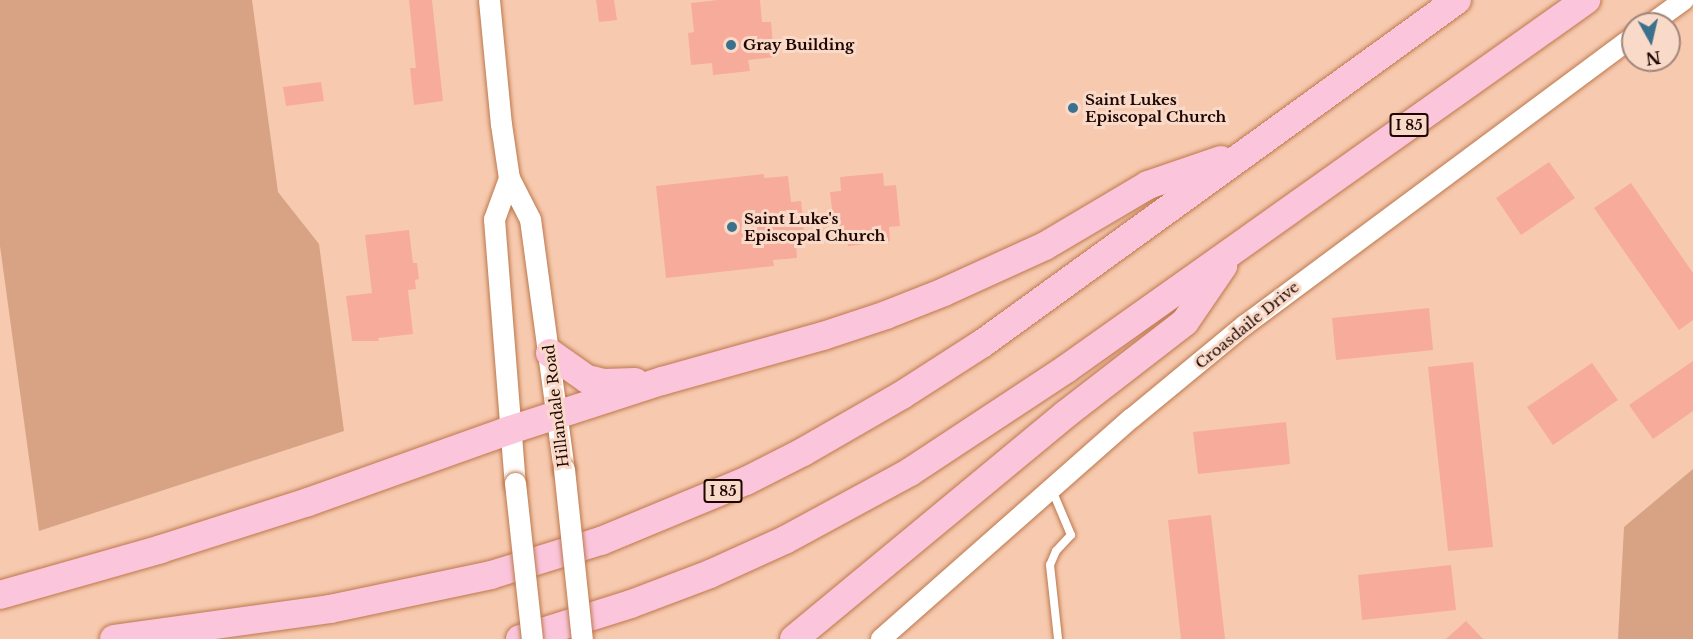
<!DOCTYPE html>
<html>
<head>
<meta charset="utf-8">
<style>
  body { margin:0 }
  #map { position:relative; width:1693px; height:639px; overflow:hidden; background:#f7caaf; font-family:"Libre Baskerville",serif }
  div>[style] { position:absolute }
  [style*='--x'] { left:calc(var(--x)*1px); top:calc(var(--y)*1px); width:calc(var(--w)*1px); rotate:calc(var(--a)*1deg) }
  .green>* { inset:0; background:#d7a384 }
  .building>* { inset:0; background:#f7ab9b }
  .roads { filter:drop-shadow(0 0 2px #bd784d) drop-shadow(0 0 2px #bd784d) }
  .service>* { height:8px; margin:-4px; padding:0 4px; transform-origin:4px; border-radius:4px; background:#fff }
  .tertiary>* { height:20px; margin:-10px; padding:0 10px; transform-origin:10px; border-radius:10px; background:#fff }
  .secondary>* { height:21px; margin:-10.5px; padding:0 10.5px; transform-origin:10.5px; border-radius:10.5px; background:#fff }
  .motorway>* { height:28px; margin:-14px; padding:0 14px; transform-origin:14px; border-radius:14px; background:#fbc5db }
  .bridges { filter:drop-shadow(0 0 2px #bd784d) drop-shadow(0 0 2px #bd784d) }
  .secondary-bridge>* { height:21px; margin:-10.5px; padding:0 10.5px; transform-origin:10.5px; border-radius:10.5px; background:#fff }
  .dots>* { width:16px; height:16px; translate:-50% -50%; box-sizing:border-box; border:3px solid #f9dac9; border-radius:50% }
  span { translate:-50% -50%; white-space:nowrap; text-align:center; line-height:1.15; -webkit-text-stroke:6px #f9dac9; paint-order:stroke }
  .shield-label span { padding:2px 4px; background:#f9dac9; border:2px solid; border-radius:4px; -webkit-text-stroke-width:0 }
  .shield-label { font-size:14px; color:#1f0600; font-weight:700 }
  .poi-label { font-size:15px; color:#1f0600; font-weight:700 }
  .left { translate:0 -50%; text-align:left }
  .street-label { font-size:15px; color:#1f0600 }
  .north { position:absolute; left:1621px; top:12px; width:60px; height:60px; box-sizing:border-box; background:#f9dac9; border:2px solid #a28579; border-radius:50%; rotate:172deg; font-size:16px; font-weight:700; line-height:24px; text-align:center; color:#1f0600 }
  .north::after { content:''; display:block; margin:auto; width:21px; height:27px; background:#3b718d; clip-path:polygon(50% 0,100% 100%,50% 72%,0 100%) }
</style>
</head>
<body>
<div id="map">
  <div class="green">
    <i style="clip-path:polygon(0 0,252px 0,278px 192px,319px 244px,344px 431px,39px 531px,0 246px)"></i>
    <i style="clip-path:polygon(1693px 469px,1693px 639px,1618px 639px,1624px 527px)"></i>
  </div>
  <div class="building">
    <i style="clip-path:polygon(409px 0,432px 0,443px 101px,414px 105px,410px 68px,416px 68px)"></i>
    <i style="clip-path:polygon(596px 0,614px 0,617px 20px,599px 22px)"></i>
    <i style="clip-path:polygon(718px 0,760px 0,762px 22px,771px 22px,774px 57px,748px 60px,750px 71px,713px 75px,712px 63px,691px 65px,688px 33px,694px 32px,691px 3px)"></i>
    <i style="clip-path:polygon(321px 82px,324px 101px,286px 106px,283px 87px)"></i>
    <i style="clip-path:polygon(1549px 162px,1575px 198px,1521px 235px,1496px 198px)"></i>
    <i style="clip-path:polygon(883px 173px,884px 186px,896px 185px,900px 226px,889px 227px,890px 241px,848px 246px,846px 233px,835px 234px,830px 192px,841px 191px,840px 177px)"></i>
    <i style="clip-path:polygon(764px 174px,764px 178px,788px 176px,791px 202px,801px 201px,804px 231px,795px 232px,797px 258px,773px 260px,774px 266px,666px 278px,656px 186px)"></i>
    <i style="clip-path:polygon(1631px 183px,1693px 273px,1693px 320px,1679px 330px,1594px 208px)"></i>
    <i style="clip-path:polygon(409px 230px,413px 263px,417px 263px,419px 279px,415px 280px,416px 289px,408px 290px,413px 334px,378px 338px,379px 341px,352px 341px,346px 296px,372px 293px,365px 235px)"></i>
    <i style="clip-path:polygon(1429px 308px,1433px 350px,1336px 360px,1332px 318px)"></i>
    <i style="clip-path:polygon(1693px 361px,1693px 411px,1653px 439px,1629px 405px)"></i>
    <i style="clip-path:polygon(1473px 362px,1493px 547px,1448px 551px,1428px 367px)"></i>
    <i style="clip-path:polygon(1592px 363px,1618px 400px,1553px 445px,1527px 407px)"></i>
    <i style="clip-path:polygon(1286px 422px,1290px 464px,1198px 474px,1193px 432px)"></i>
    <i style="clip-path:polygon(1211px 515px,1225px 639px,1181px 639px,1168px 520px)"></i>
    <i style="clip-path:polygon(1451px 565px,1456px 610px,1362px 620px,1358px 575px)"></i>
    <i style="clip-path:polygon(1466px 621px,1483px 639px,1446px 639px)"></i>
  </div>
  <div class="roads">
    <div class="service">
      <i style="--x:1052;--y:490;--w:49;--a:67.1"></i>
      <i style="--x:1071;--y:535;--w:22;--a:133"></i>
      <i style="--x:1056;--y:551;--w:15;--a:113"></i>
      <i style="--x:1050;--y:565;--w:74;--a:83.8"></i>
    </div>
    <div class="tertiary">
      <i style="--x:1651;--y:24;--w:41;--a:-36"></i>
      <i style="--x:881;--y:639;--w:334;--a:-41.4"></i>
      <i style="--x:1132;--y:418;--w:146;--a:-39.5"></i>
      <i style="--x:1245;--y:325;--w:483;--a:-36.6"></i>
    </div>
    <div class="secondary">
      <i style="--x:489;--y:0;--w:125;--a:84.5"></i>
      <i style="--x:501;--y:124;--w:55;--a:81.6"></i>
      <i style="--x:509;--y:178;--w:46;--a:62.9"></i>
      <i style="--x:530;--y:219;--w:252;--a:82.3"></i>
      <i style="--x:509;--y:178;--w:44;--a:110.1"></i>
      <i style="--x:494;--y:219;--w:265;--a:85.5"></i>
    </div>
    <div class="motorway">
      <i style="--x:550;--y:353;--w:45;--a:35.1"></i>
      <i style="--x:587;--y:379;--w:17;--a:13"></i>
      <i style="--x:604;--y:383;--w:31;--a:-2"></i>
      <i style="--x:0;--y:595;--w:167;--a:-15.9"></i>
      <i style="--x:161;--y:549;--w:154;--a:-17.7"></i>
      <i style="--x:308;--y:502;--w:214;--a:-19.6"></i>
      <i style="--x:510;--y:430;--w:160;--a:-17.9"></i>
      <i style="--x:662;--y:381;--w:167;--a:-15.6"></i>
      <i style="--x:823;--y:336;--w:66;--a:-18.4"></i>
      <i style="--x:886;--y:315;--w:62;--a:-21.6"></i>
      <i style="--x:944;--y:292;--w:111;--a:-24.5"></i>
      <i style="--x:1045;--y:246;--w:120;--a:-30.6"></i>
      <i style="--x:1148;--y:185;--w:77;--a:-18.9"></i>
      <i style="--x:114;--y:639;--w:218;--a:-7.9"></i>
      <i style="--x:330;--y:609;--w:165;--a:-11.9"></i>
      <i style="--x:491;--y:575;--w:115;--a:-17.2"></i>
      <i style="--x:601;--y:541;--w:157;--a:-22.5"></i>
      <i style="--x:746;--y:481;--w:64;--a:-27"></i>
      <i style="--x:803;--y:452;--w:114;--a:-29.9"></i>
      <i style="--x:902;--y:395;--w:96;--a:-32.7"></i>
      <i style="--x:983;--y:343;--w:585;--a:-35.89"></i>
      <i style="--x:520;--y:639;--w:116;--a:-17.5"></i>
      <i style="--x:631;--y:604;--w:85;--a:-20.8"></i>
      <i style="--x:710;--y:574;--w:82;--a:-24.4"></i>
      <i style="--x:785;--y:540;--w:142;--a:-28.5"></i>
      <i style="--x:910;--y:472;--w:187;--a:-33.4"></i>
      <i style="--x:1066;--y:369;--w:638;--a:-35.36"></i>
      <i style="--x:794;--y:639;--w:353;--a:-39.6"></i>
      <i style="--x:1066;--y:414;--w:150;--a:-37.7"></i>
      <i style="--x:1185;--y:322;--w:68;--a:-55.8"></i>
    </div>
  </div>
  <div class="bridges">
    <div class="secondary-bridge">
      <i style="--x:564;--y:469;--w:171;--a:84"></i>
      <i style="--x:515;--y:483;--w:157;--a:83.8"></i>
    </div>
  </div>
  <div class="dots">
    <i style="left:731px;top:45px;background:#3b718d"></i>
    <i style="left:1073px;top:108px;background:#3b718d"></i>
    <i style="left:732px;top:227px;background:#3b718d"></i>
  </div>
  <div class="shield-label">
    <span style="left:1409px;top:125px">I 85</span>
    <span style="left:723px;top:491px">I 85</span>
  </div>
  <div class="poi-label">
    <span class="left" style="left:743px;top:45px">Gray Building</span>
    <span class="left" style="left:1085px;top:108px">Saint Lukes<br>Episcopal Church</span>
    <span class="left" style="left:744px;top:227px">Saint Luke's<br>Episcopal Church</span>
  </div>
  <div class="street-label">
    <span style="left:1247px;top:325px;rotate:-39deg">Croasdaile Drive</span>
    <span style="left:556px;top:406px;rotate:-97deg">Hillandale Road</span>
  </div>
  <div class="north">N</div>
</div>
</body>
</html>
